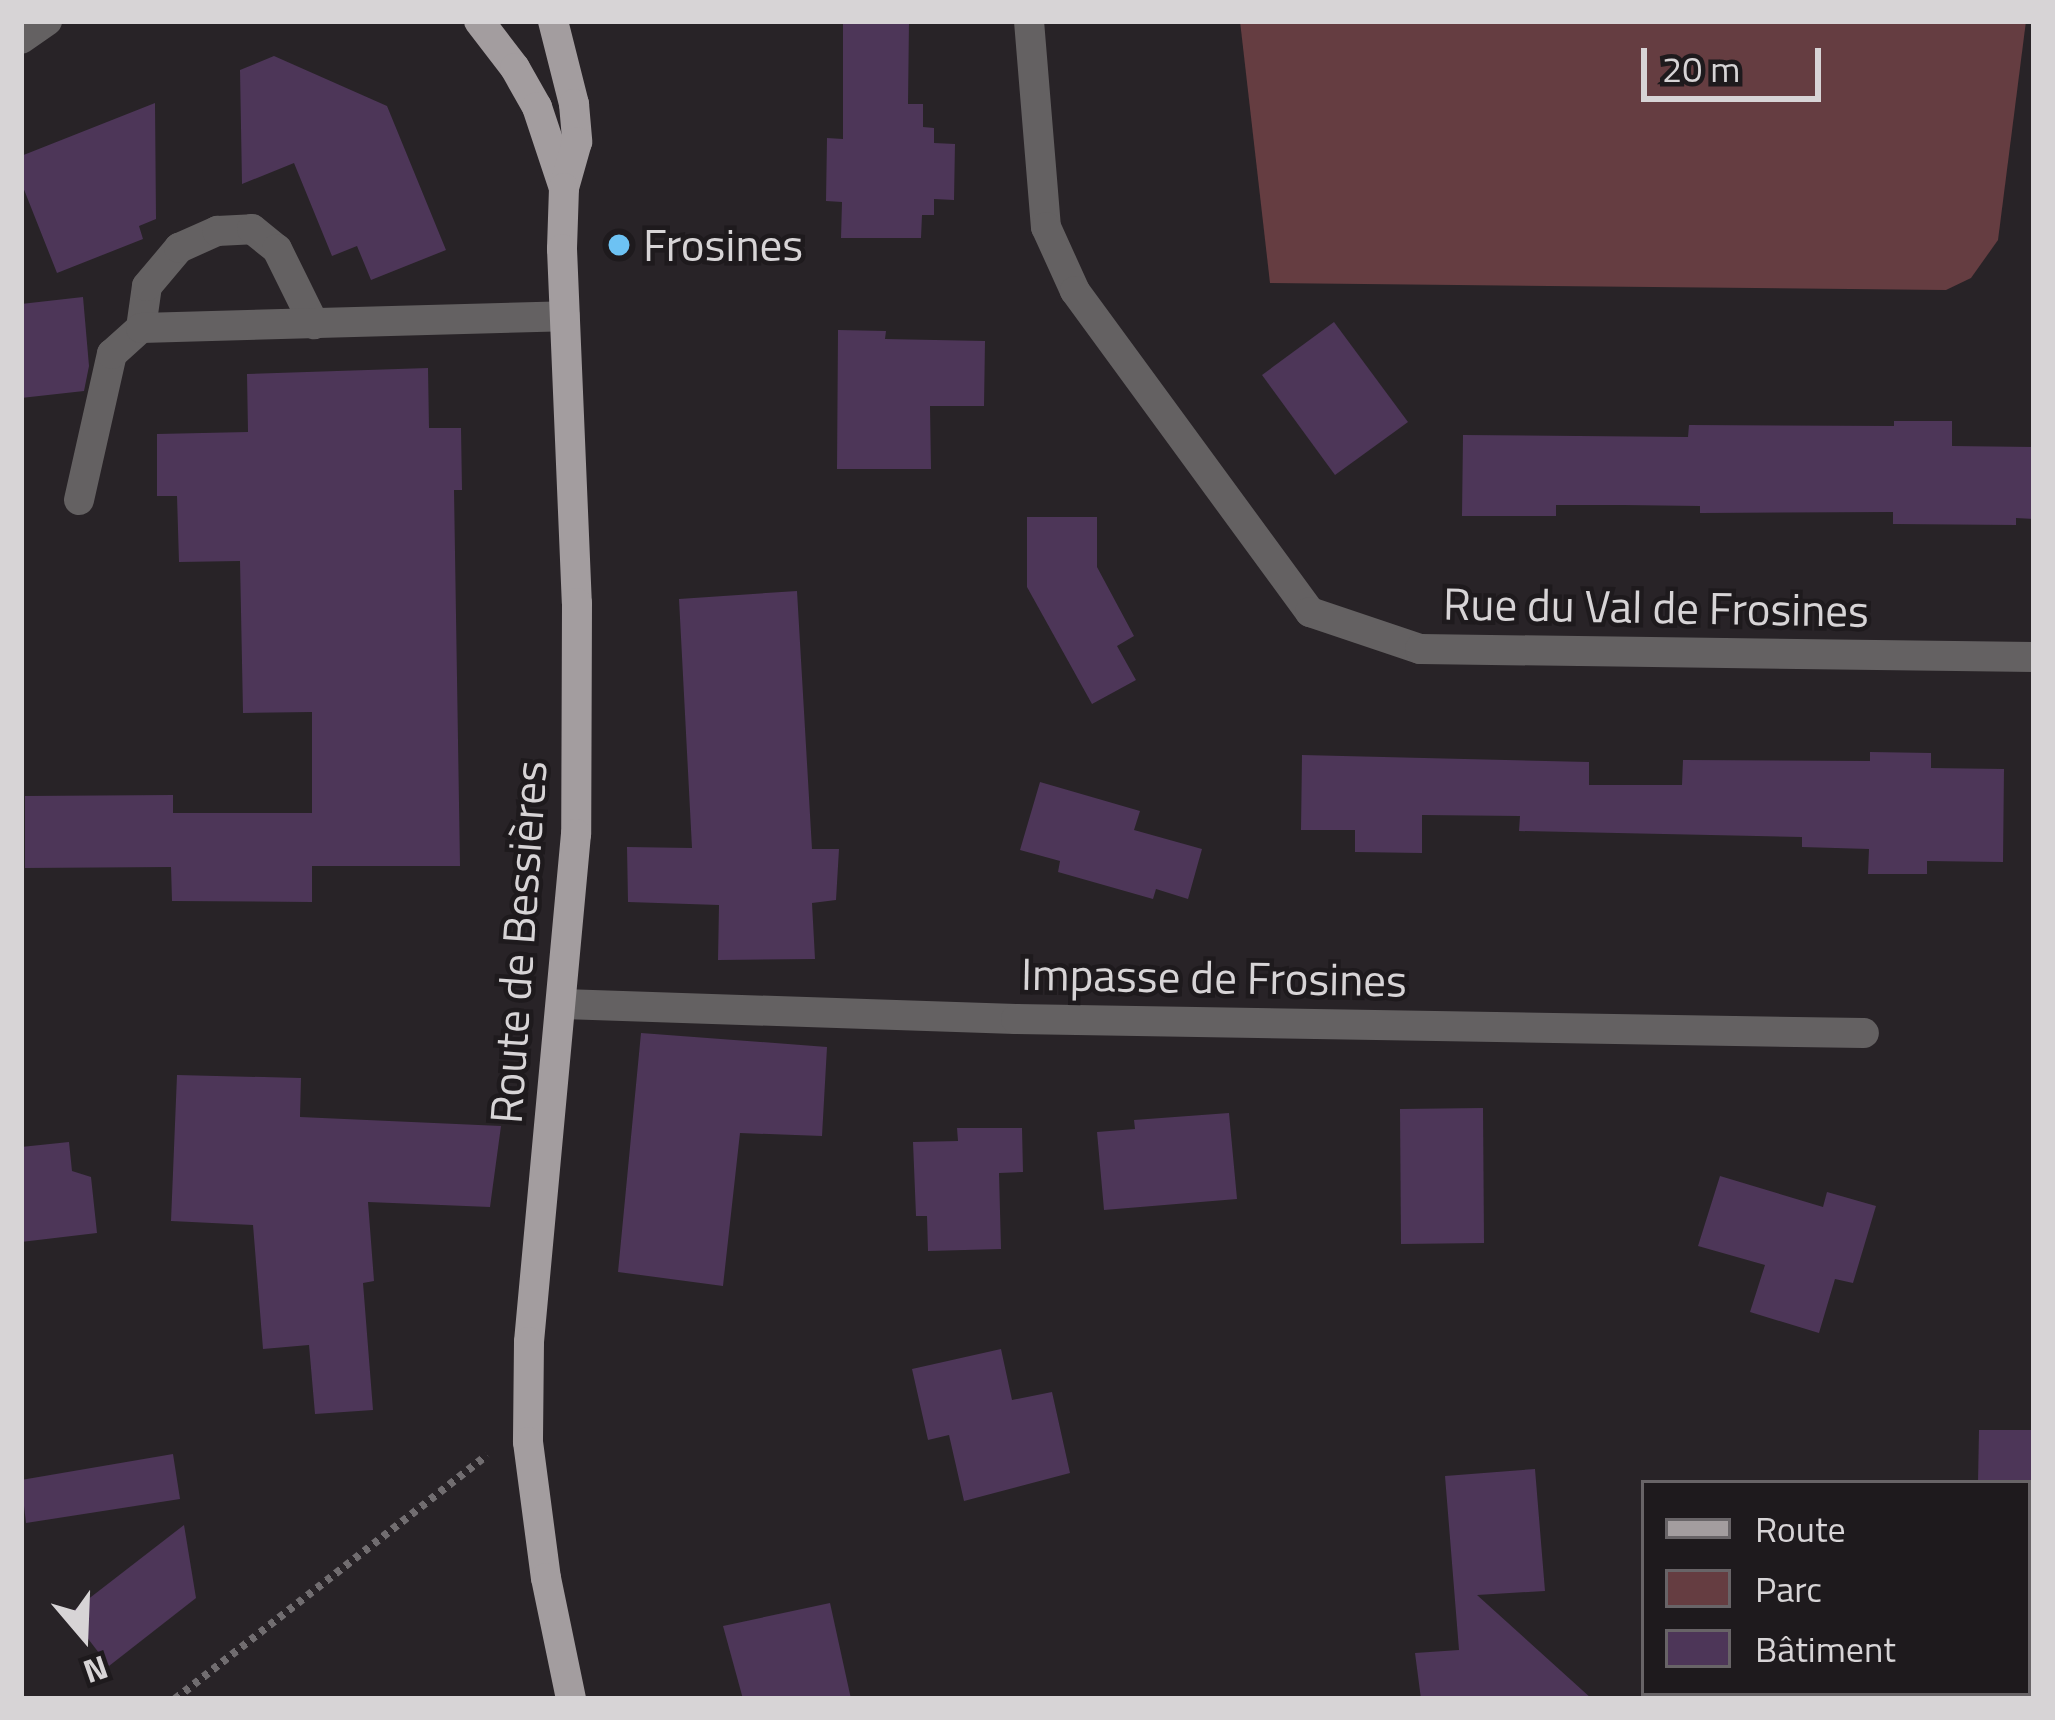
<!DOCTYPE html>
<html>
<head>
<meta charset="utf-8">
<style>
  body { margin:0 }
  #map { position:relative; width:2055px; height:1720px; overflow:hidden; background:#282327; font-family:"Titillium Web",sans-serif }
  div>[style] { position:absolute }
  [style*='--x'] { left:calc(var(--x)*1px); top:calc(var(--y)*1px); width:calc(var(--w)*1px); rotate:calc(var(--a)*1deg) }
  .green>* { inset:0; background:#653d41 }
  .building>* { inset:0; background:#4d3658 }
  .path>* { height:8px; margin-top:-4px; transform-origin:0; background:repeating-linear-gradient(90deg,#716d70 0 6px,transparent 0 12px) }
  .minor>* { height:30px; margin:-15px; padding:0 15px; transform-origin:15px; border-radius:15px; background:#646162 }
  .major>* { height:30px; margin:-15px; padding:0 15px; transform-origin:15px; border-radius:15px; background:#a39d9f }
  .dots>* { width:33px; height:33px; translate:-50% -50%; box-sizing:border-box; border:6px solid #1e1a1d; border-radius:50% }
  span { translate:-50% -50%; white-space:nowrap; text-align:center; line-height:1.15; -webkit-text-stroke:9px #1e1a1d; paint-order:stroke }
  .poi-label { font-size:45px; color:#d7d4d6 }
  .left { translate:0 -50%; text-align:left }
  .street-label { font-size:45px; color:#d7d4d6 }
  .frame { position:absolute; inset:0; border:24px solid #d7d4d6; pointer-events:none }
  .legend { position:absolute; left:1641px; top:1480px; width:390px; height:216px; box-sizing:border-box; background:#1e1a1d; border:3px solid #686467; margin:0; padding:15px 21px; list-style:none; font-size:36px; color:#d7d4d6 }
  .legend li { display:flex; align-items:center; gap:24px; height:60px }
  .legend b { width:60px; border:3px solid #686467 }
  .north { position:absolute; left:24px; top:1576px; width:120px; height:120px; -webkit-text-stroke:9px #1e1a1d; paint-order:stroke; rotate:161deg; font-size:33px; font-weight:700; line-height:48px; text-align:center; color:#d7d4d6 }
  .north::after { content:''; display:block; margin:auto; width:42px; height:54px; background:#d7d4d6; clip-path:polygon(50% 0,100% 100%,50% 72%,0 100%) }
  .scale { position:absolute; left:1641px; top:48px; width:180px; height:54px; box-sizing:border-box; border:6px solid #d7d4d6; border-top:0; padding-left:15px; font-size:36px; line-height:42px; white-space:nowrap; color:#d7d4d6; -webkit-text-stroke:9px #1e1a1d; paint-order:stroke }
</style>
</head>
<body>
<div id="map">
  <div class="green">
    <i style="clip-path:polygon(1240px 21px,2026px 21px,1998px 240px,1971px 278px,1946px 290px,1270px 283px)"></i>
  </div>
  <div class="building">
    <i style="clip-path:polygon(843px 21px,909px 21px,908px 104px,923px 104px,923px 127px,934px 128px,934px 143px,955px 144px,954px 200px,934px 199px,934px 215px,922px 215px,921px 238px,841px 238px,842px 202px,826px 201px,827px 138px,843px 139px)"></i>
    <i style="clip-path:polygon(274px 56px,387px 106px,446px 250px,371px 280px,357px 246px,332px 256px,294px 163px,242px 184px,240px 70px)"></i>
    <i style="clip-path:polygon(155px 103px,156px 219px,139px 226px,143px 239px,57px 273px,21px 182px,21px 156px)"></i>
    <i style="clip-path:polygon(83px 297px,89px 366px,84px 391px,21px 398px,21px 304px)"></i>
    <i style="clip-path:polygon(1334px 322px,1408px 422px,1335px 475px,1262px 375px)"></i>
    <i style="clip-path:polygon(838px 330px,886px 331px,885px 339px,985px 341px,984px 406px,930px 406px,931px 469px,837px 469px)"></i>
    <i style="clip-path:polygon(428px 368px,429px 428px,461px 428px,462px 490px,454px 490px,460px 866px,312px 866px,312px 902px,172px 901px,171px 867px,25px 868px,25px 796px,173px 795px,173px 813px,312px 813px,312px 712px,243px 713px,240px 561px,179px 562px,177px 496px,157px 496px,157px 434px,248px 432px,247px 374px)"></i>
    <i style="clip-path:polygon(1894px 421px,1952px 421px,1952px 446px,2034px 447px,2034px 519px,2016px 518px,2016px 525px,1893px 524px,1893px 512px,1700px 513px,1700px 506px,1623px 505px,1556px 505px,1556px 516px,1462px 516px,1463px 435px,1688px 437px,1689px 425px,1894px 426px)"></i>
    <i style="clip-path:polygon(1027px 517px,1097px 517px,1097px 567px,1134px 636px,1117px 646px,1136px 680px,1092px 704px,1027px 587px)"></i>
    <i style="clip-path:polygon(797px 591px,812px 849px,839px 849px,836px 900px,812px 903px,815px 959px,718px 960px,719px 905px,628px 902px,627px 847px,692px 848px,679px 599px)"></i>
    <i style="clip-path:polygon(1870px 752px,1931px 753px,1931px 768px,2004px 769px,2003px 862px,1927px 861px,1927px 874px,1868px 874px,1869px 849px,1802px 847px,1802px 837px,1519px 831px,1520px 816px,1422px 815px,1422px 853px,1355px 852px,1355px 830px,1301px 830px,1302px 755px,1589px 762px,1589px 785px,1682px 785px,1683px 760px,1870px 761px)"></i>
    <i style="clip-path:polygon(1040px 782px,1140px 811px,1134px 830px,1202px 849px,1188px 899px,1156px 889px,1153px 899px,1058px 872px,1060px 861px,1020px 850px)"></i>
    <i style="clip-path:polygon(641px 1033px,827px 1047px,822px 1136px,740px 1133px,723px 1286px,618px 1272px)"></i>
    <i style="clip-path:polygon(177px 1075px,301px 1078px,300px 1117px,501px 1126px,490px 1207px,368px 1202px,374px 1281px,363px 1283px,373px 1410px,315px 1414px,309px 1345px,263px 1349px,253px 1225px,171px 1221px)"></i>
    <i style="clip-path:polygon(1483px 1108px,1484px 1243px,1401px 1244px,1400px 1109px)"></i>
    <i style="clip-path:polygon(1229px 1113px,1237px 1199px,1104px 1210px,1097px 1132px,1135px 1129px,1134px 1120px)"></i>
    <i style="clip-path:polygon(957px 1128px,1022px 1128px,1023px 1172px,999px 1173px,1001px 1249px,928px 1251px,927px 1216px,916px 1216px,913px 1142px,958px 1141px)"></i>
    <i style="clip-path:polygon(69px 1142px,72px 1171px,91px 1177px,97px 1233px,21px 1242px,21px 1147px)"></i>
    <i style="clip-path:polygon(1720px 1176px,1823px 1207px,1827px 1192px,1876px 1206px,1853px 1283px,1835px 1279px,1819px 1333px,1750px 1312px,1765px 1265px,1698px 1246px)"></i>
    <i style="clip-path:polygon(1001px 1349px,1012px 1400px,1052px 1392px,1070px 1473px,964px 1501px,949px 1435px,928px 1440px,912px 1369px)"></i>
    <i style="clip-path:polygon(1979px 1430px,2034px 1430px,2034px 1483px,1978px 1483px)"></i>
    <i style="clip-path:polygon(173px 1454px,180px 1499px,26px 1523px,21px 1480px)"></i>
    <i style="clip-path:polygon(1535px 1469px,1545px 1591px,1477px 1595px,1592px 1699px,1421px 1699px,1415px 1653px,1459px 1650px,1445px 1476px)"></i>
    <i style="clip-path:polygon(184px 1525px,196px 1598px,109px 1666px,69px 1614px)"></i>
    <i style="clip-path:polygon(830px 1603px,851px 1699px,743px 1699px,723px 1626px)"></i>
  </div>
  <div class="path">
    <i style="--x:175;--y:1699;--w:396;--a:-38"></i>
  </div>
  <div class="minor">
    <i style="--x:1029;--y:21;--w:207;--a:85.3"></i>
    <i style="--x:1046;--y:227;--w:70;--a:65.6"></i>
    <i style="--x:1075;--y:291;--w:398;--a:53.8"></i>
    <i style="--x:1310;--y:612;--w:116;--a:18.6"></i>
    <i style="--x:1420;--y:649;--w:614;--a:0.75"></i>
    <i style="--x:21;--y:39;--w:32;--a:-35"></i>
    <i style="--x:141;--y:328;--w:42;--a:-81.9"></i>
    <i style="--x:147;--y:286;--w:50;--a:-49.9"></i>
    <i style="--x:179;--y:248;--w:42;--a:-24.1"></i>
    <i style="--x:217;--y:231;--w:35;--a:-3"></i>
    <i style="--x:252;--y:229;--w:32;--a:39"></i>
    <i style="--x:277;--y:249;--w:84;--a:63.7"></i>
    <i style="--x:79;--y:500;--w:150;--a:-77.3"></i>
    <i style="--x:112;--y:354;--w:39;--a:-42"></i>
    <i style="--x:141;--y:328;--w:424;--a:-1.6"></i>
    <i style="--x:563;--y:1004;--w:453;--a:1.9"></i>
    <i style="--x:1016;--y:1019;--w:848;--a:0.95"></i>
  </div>
  <div class="major">
    <i style="--x:479;--y:21;--w:59;--a:52.5"></i>
    <i style="--x:515;--y:68;--w:45;--a:60.6"></i>
    <i style="--x:537;--y:107;--w:85;--a:71.6"></i>
    <i style="--x:553;--y:21;--w:86;--a:75.8"></i>
    <i style="--x:574;--y:104;--w:38;--a:85"></i>
    <i style="--x:577;--y:142;--w:48;--a:105.8"></i>
    <i style="--x:564;--y:188;--w:61;--a:91.9"></i>
    <i style="--x:562;--y:249;--w:354;--a:87.6"></i>
    <i style="--x:577;--y:603;--w:231;--a:90.2"></i>
    <i style="--x:576;--y:834;--w:510;--a:95.29"></i>
    <i style="--x:529;--y:1342;--w:100;--a:90.6"></i>
    <i style="--x:528;--y:1442;--w:137;--a:82.5"></i>
    <i style="--x:546;--y:1578;--w:124;--a:78.3"></i>
  </div>
  <div class="dots">
    <i style="left:619px;top:245px;background:#6dc2f3"></i>
  </div>
  <div class="poi-label">
    <span class="left" style="left:643px;top:245px">Frosines</span>
  </div>
  <div class="street-label">
    <span style="left:1656px;top:607px;rotate:1deg">Rue du Val de Frosines</span>
    <span style="left:518px;top:942px;rotate:-86deg">Route de Bessières</span>
    <span style="left:1214px;top:977px;rotate:1deg">Impasse de Frosines</span>
  </div>
  <div class="frame"></div>
  <ul class="legend">
  <li><b style="height:15px;background:#a39d9f"></b>Route</li>
  <li><b style="height:33px;background:#653d41"></b>Parc</li>
  <li><b style="height:33px;background:#4d3658"></b>Bâtiment</li>
  </ul>
  <div class="north">N</div>
  <div class="scale">20 m</div>
</div>
</body>
</html>
